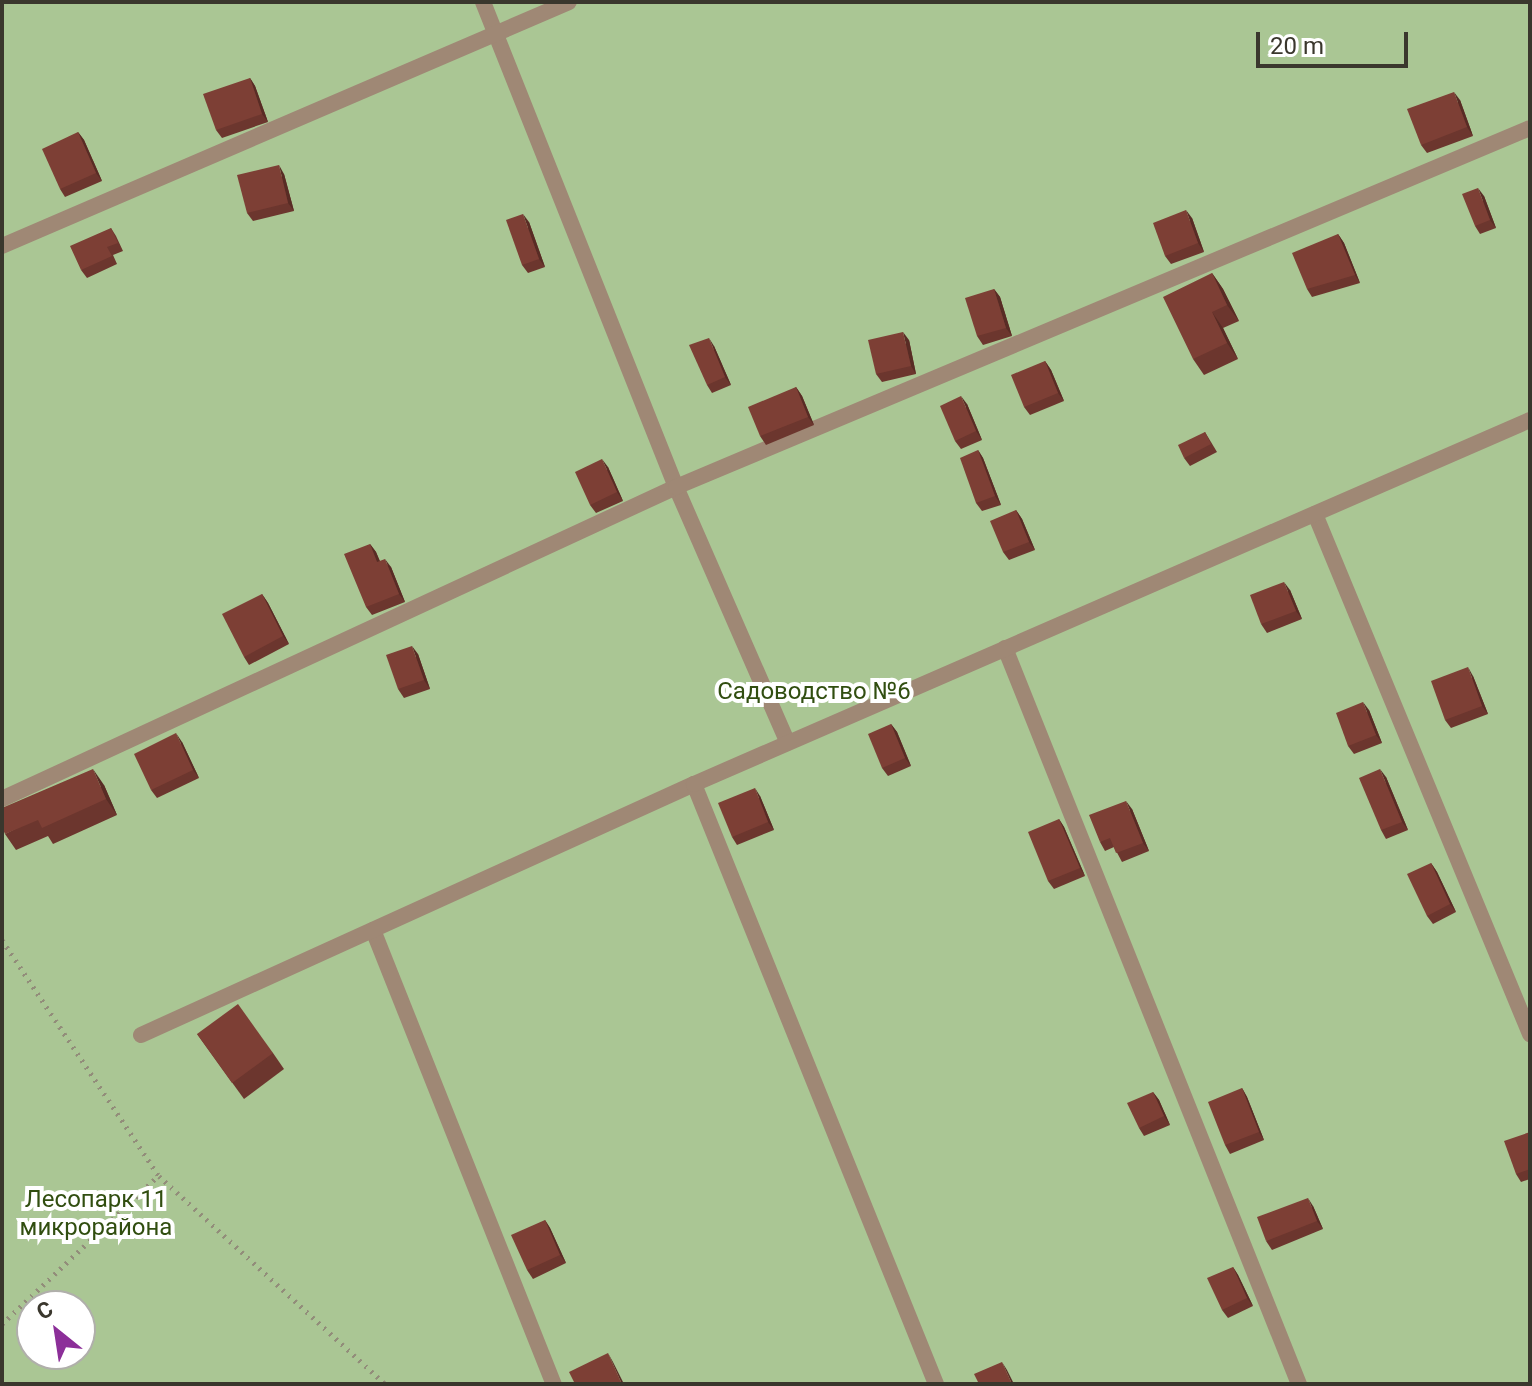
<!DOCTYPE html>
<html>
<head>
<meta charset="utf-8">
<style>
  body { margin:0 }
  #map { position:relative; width:1532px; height:1386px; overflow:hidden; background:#eae4c8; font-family:Roboto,sans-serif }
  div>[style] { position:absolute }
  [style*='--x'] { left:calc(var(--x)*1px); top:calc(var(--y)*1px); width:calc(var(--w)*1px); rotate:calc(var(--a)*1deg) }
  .green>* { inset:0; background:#aac694 }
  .path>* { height:5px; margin-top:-2.5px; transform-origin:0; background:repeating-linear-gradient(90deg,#928d7a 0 2px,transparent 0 8px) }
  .service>* { height:16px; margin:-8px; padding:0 8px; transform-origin:8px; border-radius:8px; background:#9f8875 }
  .wall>* { inset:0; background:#6c362e }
  .shaded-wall>* { inset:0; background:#582c25 }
  .building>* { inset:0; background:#7d3f35 }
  span { translate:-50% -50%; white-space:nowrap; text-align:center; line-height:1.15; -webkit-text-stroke:8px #fff; paint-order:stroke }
  .park-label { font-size:24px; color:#314e10 }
  .frame { position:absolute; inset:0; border:4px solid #3a372d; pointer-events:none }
  .north { position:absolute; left:16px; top:1290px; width:80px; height:80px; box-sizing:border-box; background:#fff; border:2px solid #b0afab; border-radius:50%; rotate:330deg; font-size:22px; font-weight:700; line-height:32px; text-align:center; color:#3a372d }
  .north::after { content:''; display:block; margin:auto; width:28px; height:36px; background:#8c2f99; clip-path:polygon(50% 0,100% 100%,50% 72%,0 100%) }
  .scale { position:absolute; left:1256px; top:32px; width:152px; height:36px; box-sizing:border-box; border:4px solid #3a372d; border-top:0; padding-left:10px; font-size:24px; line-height:28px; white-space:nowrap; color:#3a372d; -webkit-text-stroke:6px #fff; paint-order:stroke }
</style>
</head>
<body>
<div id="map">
  <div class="green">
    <i style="clip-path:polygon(evenodd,2px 2px,1530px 2px,1530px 1384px,2px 1384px,2px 2px,32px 1306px,80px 1306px,80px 1354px,32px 1354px,32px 1306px)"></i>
  </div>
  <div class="path">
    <i style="--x:2;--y:940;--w:283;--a:56.4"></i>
    <i style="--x:159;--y:1176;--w:307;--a:42.6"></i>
    <i style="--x:2;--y:1324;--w:215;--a:-43.5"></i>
  </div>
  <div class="service">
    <i style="--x:483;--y:2;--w:522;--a:68.3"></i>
    <i style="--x:676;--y:487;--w:279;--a:66.4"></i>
    <i style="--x:2;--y:246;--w:617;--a:-23.28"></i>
    <i style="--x:1315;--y:514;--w:563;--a:67.54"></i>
    <i style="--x:1005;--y:648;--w:793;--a:68.23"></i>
    <i style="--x:2;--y:799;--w:743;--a:-24.84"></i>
    <i style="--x:676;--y:487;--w:926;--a:-22.8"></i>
    <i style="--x:373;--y:930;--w:489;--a:68.3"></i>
    <i style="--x:141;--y:1035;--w:607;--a:-24.41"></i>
    <i style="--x:936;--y:1384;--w:647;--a:-111.97"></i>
    <i style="--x:694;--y:784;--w:912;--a:-23.53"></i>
  </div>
  <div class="wall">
    <i style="clip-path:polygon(250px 78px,255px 86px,268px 122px,222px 138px,216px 130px)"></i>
    <i style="clip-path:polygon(1460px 100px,1473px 136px,1427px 153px,1421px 145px)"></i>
    <i style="clip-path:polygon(78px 132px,84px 140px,102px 181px,65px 197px,60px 189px)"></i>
    <i style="clip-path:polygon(284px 174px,294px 211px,253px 221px,247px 213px)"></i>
    <i style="clip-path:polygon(1484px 196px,1496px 228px,1480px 234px,1475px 226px)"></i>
    <i style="clip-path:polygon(1192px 218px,1204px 252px,1171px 264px,1165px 256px)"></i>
    <i style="clip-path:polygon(529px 222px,545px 267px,528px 273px,522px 265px)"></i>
    <i style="clip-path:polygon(111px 228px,116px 236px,123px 251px,113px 255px,117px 264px,87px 278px,81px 270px)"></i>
    <i style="clip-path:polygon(1338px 234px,1344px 243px,1360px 283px,1312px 297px,1307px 289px)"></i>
    <i style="clip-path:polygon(1212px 273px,1223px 289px,1239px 321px,1223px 328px,1238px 359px,1204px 375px,1193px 359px)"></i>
    <i style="clip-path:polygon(994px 289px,1000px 297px,1012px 336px,983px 345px,977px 336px)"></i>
    <i style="clip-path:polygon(909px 340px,916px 374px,882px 382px,876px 374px)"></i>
    <i style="clip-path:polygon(714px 346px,731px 385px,712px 393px,707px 385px)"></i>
    <i style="clip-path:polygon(1045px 361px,1051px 370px,1064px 401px,1030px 415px,1024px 407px)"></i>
    <i style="clip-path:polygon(796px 387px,802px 396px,814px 425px,766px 445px,760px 436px)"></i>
    <i style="clip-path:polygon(967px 404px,982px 440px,961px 449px,955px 441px)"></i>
    <i style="clip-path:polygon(1205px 432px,1217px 452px,1190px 466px,1184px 458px)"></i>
    <i style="clip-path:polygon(978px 450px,983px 458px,1001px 505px,982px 511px,976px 503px)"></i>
    <i style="clip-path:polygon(608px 467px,623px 501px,596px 513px,590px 505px)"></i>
    <i style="clip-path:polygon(1016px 510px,1022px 519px,1035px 550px,1009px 560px,1003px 552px)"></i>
    <i style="clip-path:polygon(370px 544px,376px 552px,380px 561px,391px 567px,405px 602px,372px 615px,366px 607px)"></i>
    <i style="clip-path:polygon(1290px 590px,1302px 619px,1267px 633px,1261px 624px)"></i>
    <i style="clip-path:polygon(262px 594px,268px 603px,289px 644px,249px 665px,244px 657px)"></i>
    <i style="clip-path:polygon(418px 654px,430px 689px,404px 698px,398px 689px)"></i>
    <i style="clip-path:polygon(1473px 676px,1488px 714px,1451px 728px,1445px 720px)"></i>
    <i style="clip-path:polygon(1369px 710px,1382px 743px,1354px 754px,1348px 746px)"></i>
    <i style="clip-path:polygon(891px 724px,897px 732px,911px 766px,888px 776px,882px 768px)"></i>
    <i style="clip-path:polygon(182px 742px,199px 778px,157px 798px,151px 790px)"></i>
    <i style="clip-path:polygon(1386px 777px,1408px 830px,1386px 839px,1381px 830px)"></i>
    <i style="clip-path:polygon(104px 785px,117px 815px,53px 844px,48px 836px,16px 850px,5px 834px)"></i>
    <i style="clip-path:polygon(760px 796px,774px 830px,737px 845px,732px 837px)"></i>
    <i style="clip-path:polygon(1132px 809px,1149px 851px,1122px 862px,1114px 847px,1105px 851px,1100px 842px)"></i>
    <i style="clip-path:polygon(1059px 819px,1064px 827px,1085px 876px,1054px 889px,1048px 881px)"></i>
    <i style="clip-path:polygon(1431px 863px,1437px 872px,1456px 912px,1433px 924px,1427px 916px)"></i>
    <i style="clip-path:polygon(197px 1034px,273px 1053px,284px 1069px,244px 1099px)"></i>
    <i style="clip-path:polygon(1242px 1088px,1247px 1097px,1264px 1140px,1230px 1154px,1225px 1145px)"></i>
    <i style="clip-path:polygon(1153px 1092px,1159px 1100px,1170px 1125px,1144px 1136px,1139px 1128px)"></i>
    <i style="clip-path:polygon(1530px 1132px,1530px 1179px,1521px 1182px,1516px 1174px)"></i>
    <i style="clip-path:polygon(1313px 1206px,1323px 1229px,1272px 1250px,1266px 1241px)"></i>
    <i style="clip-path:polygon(545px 1220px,550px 1228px,566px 1263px,533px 1279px,527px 1270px)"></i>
    <i style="clip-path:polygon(1233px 1267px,1238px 1275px,1253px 1306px,1228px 1318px,1222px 1310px)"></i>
  </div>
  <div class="shaded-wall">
    <i style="clip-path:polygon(250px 78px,255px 86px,268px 122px,262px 114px)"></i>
    <i style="clip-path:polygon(1454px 92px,1460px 100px,1473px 136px,1467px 127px)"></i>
    <i style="clip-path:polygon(78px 132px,84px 140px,102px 181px,96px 173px)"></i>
    <i style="clip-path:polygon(279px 165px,284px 174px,294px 211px,288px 203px)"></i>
    <i style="clip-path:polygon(1478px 188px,1484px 196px,1496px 228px,1490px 220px)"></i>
    <i style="clip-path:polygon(1186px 210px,1192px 218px,1204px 252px,1198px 243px)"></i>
    <i style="clip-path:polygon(523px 214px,529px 222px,545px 267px,539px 259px)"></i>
    <i style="clip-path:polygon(1338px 234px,1344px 243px,1360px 283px,1355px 275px)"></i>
    <i style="clip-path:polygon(1212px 273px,1223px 289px,1239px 321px,1227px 305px)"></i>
    <i style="clip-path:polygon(994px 289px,1000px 297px,1012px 336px,1006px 328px)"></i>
    <i style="clip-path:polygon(1212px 312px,1223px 328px,1238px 359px,1227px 343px)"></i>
    <i style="clip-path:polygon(903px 332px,909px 340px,916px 374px,911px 366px)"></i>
    <i style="clip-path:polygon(709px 338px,714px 346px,731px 385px,725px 377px)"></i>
    <i style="clip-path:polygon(1045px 361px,1051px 370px,1064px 401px,1058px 393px)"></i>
    <i style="clip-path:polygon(796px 387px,802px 396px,814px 425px,808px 417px)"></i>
    <i style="clip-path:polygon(961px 396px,967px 404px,982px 440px,976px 431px)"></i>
    <i style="clip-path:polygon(978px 450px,983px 458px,1001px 505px,995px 496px)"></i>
    <i style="clip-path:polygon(602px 459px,608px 467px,623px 501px,617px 492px)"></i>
    <i style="clip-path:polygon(1016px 510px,1022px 519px,1035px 550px,1029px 542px)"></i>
    <i style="clip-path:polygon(370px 544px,376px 552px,383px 570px,377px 562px)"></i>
    <i style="clip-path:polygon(385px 559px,391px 567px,405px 602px,399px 594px)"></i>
    <i style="clip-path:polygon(1284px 582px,1290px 590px,1302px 619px,1296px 611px)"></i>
    <i style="clip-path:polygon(262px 594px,268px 603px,289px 644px,283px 636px)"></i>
    <i style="clip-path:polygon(412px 646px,418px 654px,430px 689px,424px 680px)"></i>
    <i style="clip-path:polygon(1468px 667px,1473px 676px,1488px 714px,1482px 706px)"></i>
    <i style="clip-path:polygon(1363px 702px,1369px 710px,1382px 743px,1376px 735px)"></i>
    <i style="clip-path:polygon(891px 724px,897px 732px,911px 766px,905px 758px)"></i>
    <i style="clip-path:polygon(176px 733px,182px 742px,199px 778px,193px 770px)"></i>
    <i style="clip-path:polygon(93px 769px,104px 785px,117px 815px,106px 799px)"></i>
    <i style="clip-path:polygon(1380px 769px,1386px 777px,1408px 830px,1402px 822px)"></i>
    <i style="clip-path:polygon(755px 788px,760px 796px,774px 830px,768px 822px)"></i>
    <i style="clip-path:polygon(1126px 801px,1132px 809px,1149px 851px,1143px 843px)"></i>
    <i style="clip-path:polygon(1059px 819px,1064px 827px,1085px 876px,1080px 868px)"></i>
    <i style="clip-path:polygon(1431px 863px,1437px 872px,1456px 912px,1450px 904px)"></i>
    <i style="clip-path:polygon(1242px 1088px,1247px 1097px,1264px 1140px,1259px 1132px)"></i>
    <i style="clip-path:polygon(1153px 1092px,1159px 1100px,1170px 1125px,1164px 1116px)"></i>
    <i style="clip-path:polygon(1308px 1198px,1313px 1206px,1323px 1229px,1317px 1221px)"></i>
    <i style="clip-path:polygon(545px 1220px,550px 1228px,566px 1263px,560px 1255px)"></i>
    <i style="clip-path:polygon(1233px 1267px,1238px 1275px,1253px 1306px,1247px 1298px)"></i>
    <i style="clip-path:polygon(608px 1353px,613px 1362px,624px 1384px,621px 1382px)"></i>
    <i style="clip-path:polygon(1002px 1362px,1007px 1370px,1014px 1384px,1012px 1384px)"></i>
  </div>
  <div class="building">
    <i style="clip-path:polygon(250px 78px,262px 114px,216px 130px,203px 94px)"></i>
    <i style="clip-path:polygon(1454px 92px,1467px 127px,1421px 145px,1407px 109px)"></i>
    <i style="clip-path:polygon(78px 132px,96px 173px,60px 189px,42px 149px)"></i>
    <i style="clip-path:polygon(279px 165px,288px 203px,247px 213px,237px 175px)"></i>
    <i style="clip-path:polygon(1478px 188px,1490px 220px,1475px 226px,1462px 194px)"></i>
    <i style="clip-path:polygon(1186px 210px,1198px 243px,1165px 256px,1153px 223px)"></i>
    <i style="clip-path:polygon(523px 214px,539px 259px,522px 265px,506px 220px)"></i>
    <i style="clip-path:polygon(111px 228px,118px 243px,107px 247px,112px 256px,81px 270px,70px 246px)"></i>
    <i style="clip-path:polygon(1338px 234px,1355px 275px,1307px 289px,1292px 253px)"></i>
    <i style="clip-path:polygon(1212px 273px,1227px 305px,1212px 312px,1227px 343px,1193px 359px,1163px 297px)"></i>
    <i style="clip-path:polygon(994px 289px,1006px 328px,977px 336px,965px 298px)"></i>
    <i style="clip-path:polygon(903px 332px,911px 366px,876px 374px,868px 340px)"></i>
    <i style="clip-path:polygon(709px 338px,725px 377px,707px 385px,689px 345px)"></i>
    <i style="clip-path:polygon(1045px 361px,1058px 393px,1024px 407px,1011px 375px)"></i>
    <i style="clip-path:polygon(796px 387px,808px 417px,760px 436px,748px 407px)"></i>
    <i style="clip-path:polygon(961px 396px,976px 431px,955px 441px,940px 406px)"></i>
    <i style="clip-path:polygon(1205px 432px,1211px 444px,1184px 458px,1178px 445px)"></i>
    <i style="clip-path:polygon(978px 450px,995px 496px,976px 503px,960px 458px)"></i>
    <i style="clip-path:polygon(602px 459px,617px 492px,590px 505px,575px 472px)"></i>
    <i style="clip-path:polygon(1016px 510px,1029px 542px,1003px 552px,990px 521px)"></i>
    <i style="clip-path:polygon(370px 544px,377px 562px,385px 559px,399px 594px,366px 607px,344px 554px)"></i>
    <i style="clip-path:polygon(1284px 582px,1296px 611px,1261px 624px,1250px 595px)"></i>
    <i style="clip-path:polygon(262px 594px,283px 636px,244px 657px,222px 614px)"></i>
    <i style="clip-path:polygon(412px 646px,424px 680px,398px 689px,386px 655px)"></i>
    <i style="clip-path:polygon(1468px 667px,1482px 706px,1445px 720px,1431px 681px)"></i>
    <i style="clip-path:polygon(1363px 702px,1376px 735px,1348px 746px,1336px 713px)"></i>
    <i style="clip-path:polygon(891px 724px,905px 758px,882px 768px,868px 734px)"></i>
    <i style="clip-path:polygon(176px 733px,193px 770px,151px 790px,134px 754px)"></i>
    <i style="clip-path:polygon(93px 769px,106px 799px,42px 828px,38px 820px,5px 834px,2px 827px,2px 808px)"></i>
    <i style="clip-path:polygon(1380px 769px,1402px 822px,1381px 830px,1359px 778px)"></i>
    <i style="clip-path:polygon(755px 788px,768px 822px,732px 837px,718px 803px)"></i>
    <i style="clip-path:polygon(1126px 801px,1143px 843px,1116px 853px,1110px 838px,1100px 842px,1089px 815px)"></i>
    <i style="clip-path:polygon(1059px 819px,1080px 868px,1048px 881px,1028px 832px)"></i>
    <i style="clip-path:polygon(1431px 863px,1450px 904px,1427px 916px,1407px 874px)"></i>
    <i style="clip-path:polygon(238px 1004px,273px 1053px,232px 1083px,197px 1034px)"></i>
    <i style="clip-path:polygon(1242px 1088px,1259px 1132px,1225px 1145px,1208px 1102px)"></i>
    <i style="clip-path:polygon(1153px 1092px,1164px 1116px,1139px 1128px,1127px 1103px)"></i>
    <i style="clip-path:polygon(1530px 1132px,1530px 1169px,1516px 1174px,1504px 1141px)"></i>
    <i style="clip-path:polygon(1308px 1198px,1317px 1221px,1266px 1241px,1257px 1217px)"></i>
    <i style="clip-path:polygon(545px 1220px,560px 1255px,527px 1270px,511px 1235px)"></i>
    <i style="clip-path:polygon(1233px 1267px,1247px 1298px,1222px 1310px,1207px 1278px)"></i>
    <i style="clip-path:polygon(608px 1353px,621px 1382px,617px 1384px,575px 1384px,569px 1372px)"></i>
    <i style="clip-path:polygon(1002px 1362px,1012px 1384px,979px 1384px,974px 1374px)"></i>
  </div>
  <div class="park-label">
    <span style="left:814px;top:692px">Садоводство №6</span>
    <span style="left:96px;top:1214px">Лесопарк 11<br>микрорайона</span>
  </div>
  <div class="frame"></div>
  <div class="north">С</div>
  <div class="scale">20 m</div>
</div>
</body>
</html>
